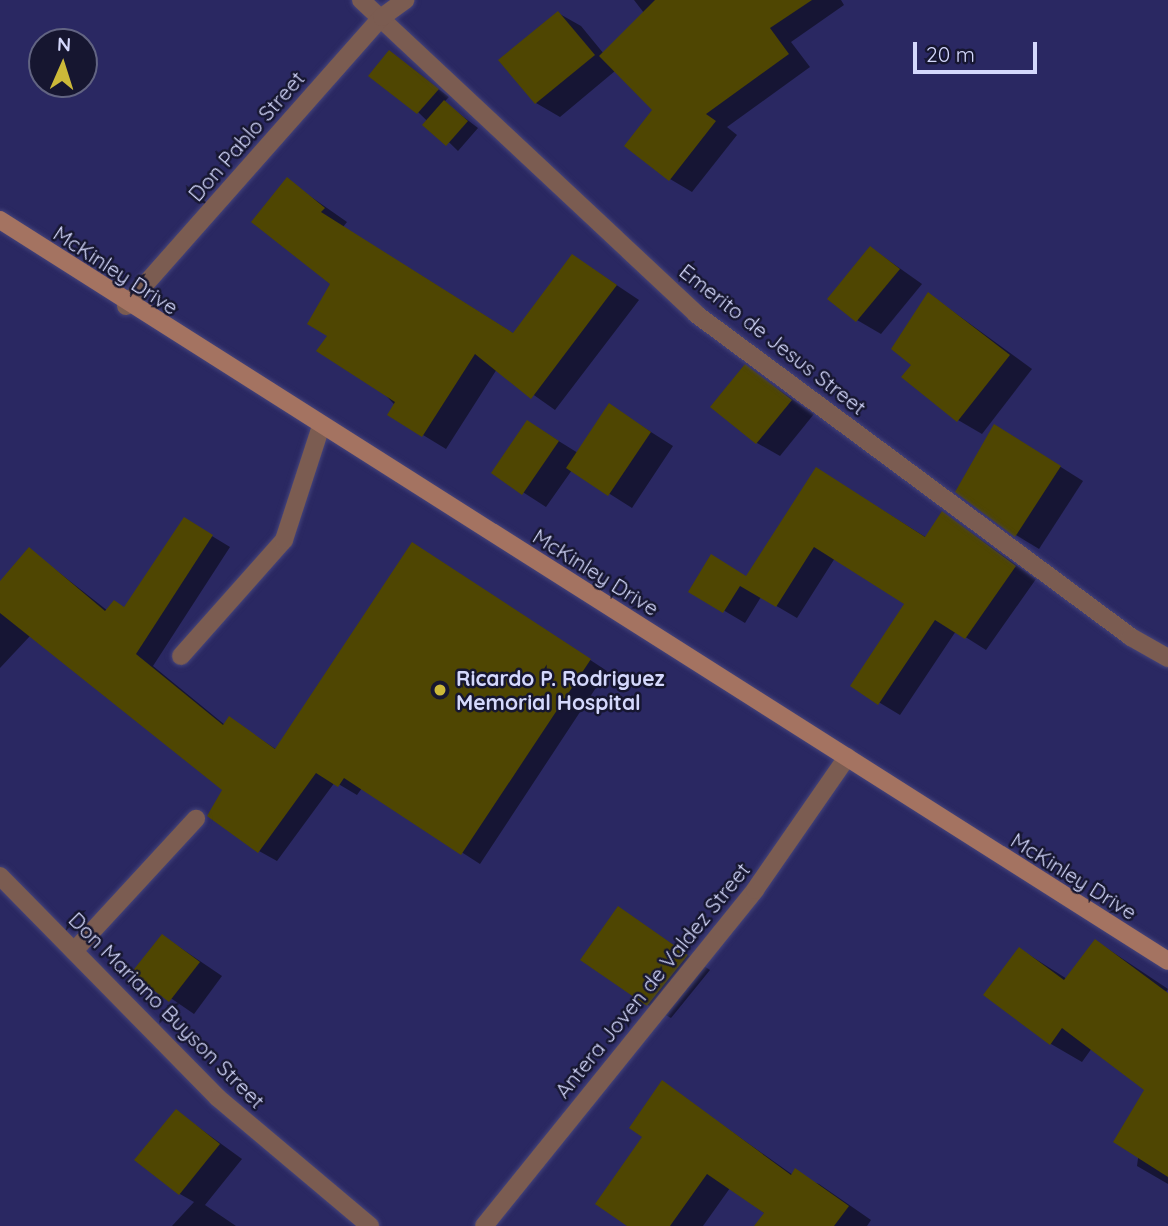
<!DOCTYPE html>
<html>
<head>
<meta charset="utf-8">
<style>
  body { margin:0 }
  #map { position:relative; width:1168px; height:1226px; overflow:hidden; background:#2a2862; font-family:Quicksand,sans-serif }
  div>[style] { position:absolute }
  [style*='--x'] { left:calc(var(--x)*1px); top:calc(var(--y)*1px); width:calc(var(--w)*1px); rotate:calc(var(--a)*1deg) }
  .shadow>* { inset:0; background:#0007 }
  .building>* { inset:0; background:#4f4602 }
  .roads { filter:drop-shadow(0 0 2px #45447b) drop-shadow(0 0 2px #45447b) }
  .lane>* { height:18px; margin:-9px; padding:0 9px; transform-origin:9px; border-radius:9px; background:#7b5c51 }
  .street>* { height:18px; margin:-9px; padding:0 9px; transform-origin:9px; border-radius:9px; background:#7b5c51 }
  .secondary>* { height:18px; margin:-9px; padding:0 9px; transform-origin:9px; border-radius:9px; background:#a47361 }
  .dots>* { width:19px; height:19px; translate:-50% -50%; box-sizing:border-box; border:4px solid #161630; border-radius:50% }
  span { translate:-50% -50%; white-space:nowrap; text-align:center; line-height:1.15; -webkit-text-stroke:5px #161630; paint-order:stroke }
  .street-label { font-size:21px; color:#d4d8fc }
  .poi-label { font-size:21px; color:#d4d8fc; font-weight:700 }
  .left { translate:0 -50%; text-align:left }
  .north { position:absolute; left:28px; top:28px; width:70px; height:70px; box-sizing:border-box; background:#161630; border:2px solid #626482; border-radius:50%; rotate:3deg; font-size:19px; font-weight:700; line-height:28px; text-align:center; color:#d4d8fc }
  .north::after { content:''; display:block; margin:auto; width:24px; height:32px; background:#ccb939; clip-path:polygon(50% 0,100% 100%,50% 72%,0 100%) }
  .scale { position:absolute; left:913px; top:42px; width:124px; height:32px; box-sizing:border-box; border:4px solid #d4d8fc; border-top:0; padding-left:9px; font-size:21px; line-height:24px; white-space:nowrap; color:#d4d8fc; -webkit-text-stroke:5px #161630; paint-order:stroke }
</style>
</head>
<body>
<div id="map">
  <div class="shadow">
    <i style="clip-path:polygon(634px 0,841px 0,844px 5px,791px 42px,810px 67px,727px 127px,737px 135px,692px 192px,670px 179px,654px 109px,615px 71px,560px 117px,536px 103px,500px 61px,558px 13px,581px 26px,604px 54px,644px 13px)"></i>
    <i style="clip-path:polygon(390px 52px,449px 97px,444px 102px,478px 128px,458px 151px,418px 112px)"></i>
    <i style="clip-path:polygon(287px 180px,347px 222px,343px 227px,514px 334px,573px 256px,639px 300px,555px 410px,497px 369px,446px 449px,423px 435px,329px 335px,333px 283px)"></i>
    <i style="clip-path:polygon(871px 248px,922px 284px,881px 334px,857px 320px)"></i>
    <i style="clip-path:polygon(929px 294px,1032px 369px,982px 434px,958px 420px,913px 364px)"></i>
    <i style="clip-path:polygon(745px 367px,814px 414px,780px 456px,757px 443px)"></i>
    <i style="clip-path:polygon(610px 406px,673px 446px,632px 508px,572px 470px,546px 507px,493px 473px,528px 422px,578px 453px)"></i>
    <i style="clip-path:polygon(1018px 440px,1083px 481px,1039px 549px,1016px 535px)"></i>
    <i style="clip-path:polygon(816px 469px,927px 538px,943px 513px,1036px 579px,986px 650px,956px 631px,900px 715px,852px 686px,907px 603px,835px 558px,797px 618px,761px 597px,745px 623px,691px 591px,747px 578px)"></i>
    <i style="clip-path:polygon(202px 530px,230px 547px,153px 666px,225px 725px,230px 719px,277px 750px,430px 555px,607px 671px,480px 864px,362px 788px,357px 795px,335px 782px,277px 861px,259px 851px,224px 790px,30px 636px,0 668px,0 583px,29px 549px,108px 611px,125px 608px)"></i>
    <i style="clip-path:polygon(618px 908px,710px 970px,671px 1018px,648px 1005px)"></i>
    <i style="clip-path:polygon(163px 936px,222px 976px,194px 1014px,134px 973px)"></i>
    <i style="clip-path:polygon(1096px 941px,1168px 989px,1149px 1017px,1168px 1028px,1168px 1184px,1137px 1166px,1147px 1090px,1092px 1048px,1082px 1062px,1051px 1044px,1020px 949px,1067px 979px)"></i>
    <i style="clip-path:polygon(663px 1083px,793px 1175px,819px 1184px,871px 1220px,867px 1226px,782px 1226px,730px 1188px,703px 1226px,630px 1226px,644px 1136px)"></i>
    <i style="clip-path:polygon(176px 1111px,242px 1159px,205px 1205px,236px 1226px,172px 1226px,194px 1202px,180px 1194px)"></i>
  </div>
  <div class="building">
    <i style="clip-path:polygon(655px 0,812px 0,770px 28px,789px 54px,706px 114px,716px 121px,669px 181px,624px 146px,652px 110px,599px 56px)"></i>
    <i style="clip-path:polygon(558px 11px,595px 55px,535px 104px,498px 60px)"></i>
    <i style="clip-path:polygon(389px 50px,439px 89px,417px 114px,368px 76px)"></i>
    <i style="clip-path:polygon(444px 100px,468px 121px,446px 146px,422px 125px)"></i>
    <i style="clip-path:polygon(287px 177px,325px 208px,321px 212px,513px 333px,572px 254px,617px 285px,531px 399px,475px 354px,422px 437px,387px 415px,395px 402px,316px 351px,327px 336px,307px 324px,330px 284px,251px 222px)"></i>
    <i style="clip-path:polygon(870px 246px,900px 269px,856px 322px,827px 299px)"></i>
    <i style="clip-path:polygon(928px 292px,1010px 355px,957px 422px,901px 377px,911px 365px,891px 349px)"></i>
    <i style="clip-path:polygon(745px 364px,792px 400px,756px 444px,710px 407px)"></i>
    <i style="clip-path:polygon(609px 403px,651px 432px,608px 496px,566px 468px)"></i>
    <i style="clip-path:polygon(527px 420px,559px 441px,522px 495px,491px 473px)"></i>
    <i style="clip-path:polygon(994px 424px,1061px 466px,1015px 537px,955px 492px)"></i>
    <i style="clip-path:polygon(816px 467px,925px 537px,942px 511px,1016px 566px,965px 639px,935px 620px,878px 705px,850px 686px,904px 604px,814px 547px,776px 607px,740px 586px,723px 613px,688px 592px,711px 554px,746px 576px)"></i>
    <i style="clip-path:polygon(184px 517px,213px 535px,136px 654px,223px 725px,229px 716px,275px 749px,412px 542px,591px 659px,461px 855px,344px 778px,338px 787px,316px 773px,258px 853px,207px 816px,222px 790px,0 613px,0 581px,29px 547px,105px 611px,114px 600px,124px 607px)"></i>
    <i style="clip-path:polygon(618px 906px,688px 955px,647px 1006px,580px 960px)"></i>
    <i style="clip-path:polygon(162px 934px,200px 962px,169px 1002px,131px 973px)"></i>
    <i style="clip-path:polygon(1095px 939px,1168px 993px,1168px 1177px,1113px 1142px,1144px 1090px,1062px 1028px,1050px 1045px,983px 995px,1019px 947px,1064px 980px)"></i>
    <i style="clip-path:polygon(662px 1080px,791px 1175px,795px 1168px,849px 1206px,834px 1226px,754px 1226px,764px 1213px,707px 1174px,670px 1226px,627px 1226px,595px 1204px,642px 1137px,629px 1128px)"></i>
    <i style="clip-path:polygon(176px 1109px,220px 1144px,179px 1195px,134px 1160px)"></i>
  </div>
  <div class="roads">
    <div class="lane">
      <i style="--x:181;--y:656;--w:155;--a:-48.4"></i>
      <i style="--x:284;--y:540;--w:120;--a:-72"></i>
      <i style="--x:74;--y:951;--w:180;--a:-47.3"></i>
    </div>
    <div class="street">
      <i style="--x:361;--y:0;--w:459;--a:43.1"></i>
      <i style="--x:696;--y:314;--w:542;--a:36.59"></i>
      <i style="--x:1131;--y:637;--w:43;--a:29.6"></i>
      <i style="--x:126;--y:306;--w:386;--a:-48.5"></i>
      <i style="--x:382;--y:17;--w:29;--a:-36"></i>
      <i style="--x:0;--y:876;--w:311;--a:45.5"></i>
      <i style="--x:218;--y:1098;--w:199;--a:40.1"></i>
      <i style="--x:484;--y:1226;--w:432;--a:-51.1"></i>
      <i style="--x:755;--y:890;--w:162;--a:-55.3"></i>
    </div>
    <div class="secondary">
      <i style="--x:0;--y:220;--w:1383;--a:32.39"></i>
    </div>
  </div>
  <div class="dots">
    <i style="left:440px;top:690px;background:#ccb939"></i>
  </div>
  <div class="street-label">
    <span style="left:246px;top:136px;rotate:-49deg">Don Pablo Street</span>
    <span style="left:116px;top:270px;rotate:33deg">McKinley Drive</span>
    <span style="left:773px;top:339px;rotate:38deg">Emerito de Jesus Street</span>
    <span style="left:596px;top:572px;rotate:32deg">McKinley Drive</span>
    <span style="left:1074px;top:876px;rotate:32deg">McKinley Drive</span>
    <span style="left:652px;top:980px;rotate:-51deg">Antera Joven de Valdez Street</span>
    <span style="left:167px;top:1010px;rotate:45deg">Don Mariano Buyson Street</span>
  </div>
  <div class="poi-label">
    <span class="left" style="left:456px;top:690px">Ricardo P. Rodriguez<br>Memorial Hospital</span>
  </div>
  <div class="north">N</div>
  <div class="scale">20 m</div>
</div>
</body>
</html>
